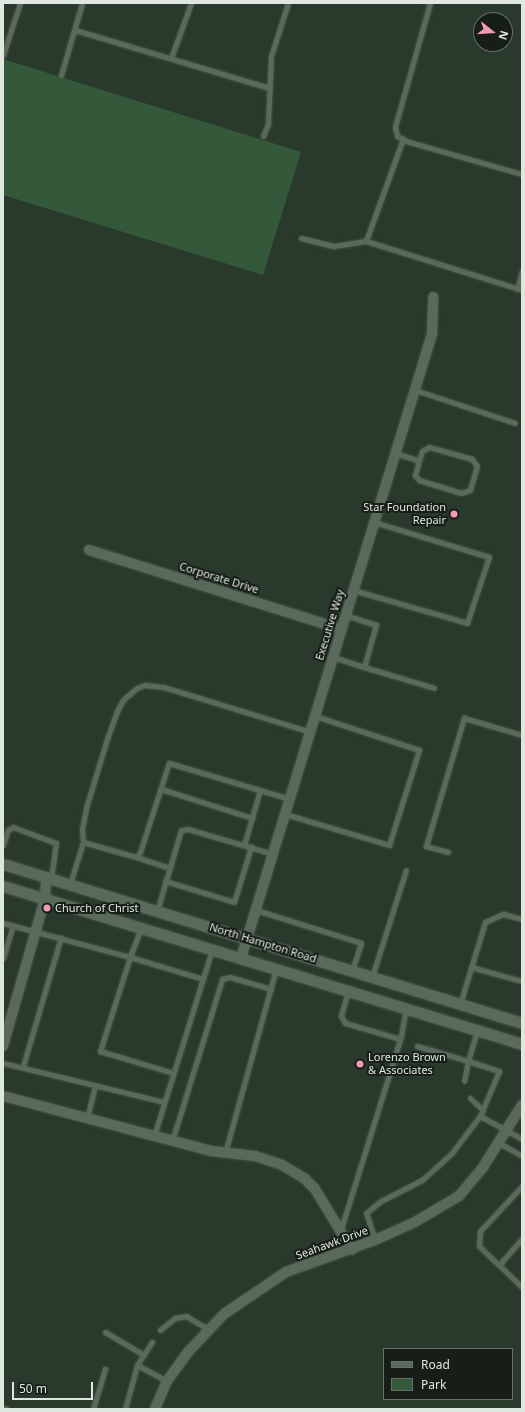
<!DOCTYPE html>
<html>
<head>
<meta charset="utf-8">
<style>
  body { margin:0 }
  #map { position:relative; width:525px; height:1412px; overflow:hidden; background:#29392b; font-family:"Noto Sans",sans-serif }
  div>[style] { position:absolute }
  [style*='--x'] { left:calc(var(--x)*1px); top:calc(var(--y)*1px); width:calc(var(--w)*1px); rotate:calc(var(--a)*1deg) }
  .green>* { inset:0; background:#33593a }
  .roads { filter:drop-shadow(0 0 1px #465449) drop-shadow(0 0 1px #465449) }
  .service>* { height:5px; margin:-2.5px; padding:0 2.5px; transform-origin:2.5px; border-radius:2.5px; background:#596a5b }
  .minor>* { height:10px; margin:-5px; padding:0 5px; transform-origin:5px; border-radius:5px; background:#596a5b }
  .secondary>* { height:11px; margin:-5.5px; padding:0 5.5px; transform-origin:5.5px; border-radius:5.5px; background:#596a5b }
  .dots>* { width:11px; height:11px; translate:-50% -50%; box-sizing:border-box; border:2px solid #171e18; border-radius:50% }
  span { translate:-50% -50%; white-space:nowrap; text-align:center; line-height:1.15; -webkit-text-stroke:4px #171e18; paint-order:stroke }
  .poi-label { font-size:11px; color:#dee8df }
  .right { translate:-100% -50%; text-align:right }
  .left { translate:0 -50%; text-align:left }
  .street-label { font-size:11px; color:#dee8df }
  .frame { position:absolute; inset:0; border:4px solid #dee8df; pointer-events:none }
  .legend { position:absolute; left:383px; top:1348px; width:130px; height:52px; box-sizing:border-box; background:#171e18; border:1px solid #676f68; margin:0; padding:5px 7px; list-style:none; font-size:12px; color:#dee8df }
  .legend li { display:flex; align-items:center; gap:8px; height:20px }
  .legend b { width:20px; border:1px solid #676f68 }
  .north { position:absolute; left:473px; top:12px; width:40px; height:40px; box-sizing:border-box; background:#171e18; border:1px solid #676f68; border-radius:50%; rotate:107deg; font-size:11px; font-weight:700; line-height:16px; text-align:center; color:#dee8df }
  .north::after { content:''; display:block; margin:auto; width:14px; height:18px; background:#f09ab6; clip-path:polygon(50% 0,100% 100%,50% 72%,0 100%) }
  .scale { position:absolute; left:12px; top:1382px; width:81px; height:18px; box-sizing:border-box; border:2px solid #dee8df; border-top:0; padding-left:5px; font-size:12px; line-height:14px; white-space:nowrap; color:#dee8df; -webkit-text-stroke:3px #171e18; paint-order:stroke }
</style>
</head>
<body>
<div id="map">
  <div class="green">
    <i style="clip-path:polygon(3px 59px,301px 152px,263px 275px,3px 195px)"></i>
  </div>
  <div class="roads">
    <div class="service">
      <i style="--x:430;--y:3;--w:129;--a:105.8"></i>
      <i style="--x:395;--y:127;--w:9;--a:77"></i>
      <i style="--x:397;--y:136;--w:10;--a:29"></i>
      <i style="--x:406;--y:141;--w:121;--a:15.9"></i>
      <i style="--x:75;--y:30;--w:203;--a:16.6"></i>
      <i style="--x:3;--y:55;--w:55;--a:-71.9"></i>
      <i style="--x:171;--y:58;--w:59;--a:-70"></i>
      <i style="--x:61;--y:75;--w:75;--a:-73.7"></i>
      <i style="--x:263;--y:136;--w:13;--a:-67"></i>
      <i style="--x:268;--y:124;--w:68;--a:-87.5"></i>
      <i style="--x:271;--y:56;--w:56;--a:-72.2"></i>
      <i style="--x:301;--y:238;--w:34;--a:14"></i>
      <i style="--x:334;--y:246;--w:32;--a:-9"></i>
      <i style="--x:366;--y:241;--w:164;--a:17.4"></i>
      <i style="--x:366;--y:241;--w:109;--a:-70.1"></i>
      <i style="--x:517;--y:289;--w:19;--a:-74"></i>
      <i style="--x:415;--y:390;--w:105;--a:18.3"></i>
      <i style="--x:395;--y:453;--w:25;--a:18"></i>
      <i style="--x:419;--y:461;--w:15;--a:106"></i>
      <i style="--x:415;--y:475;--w:6;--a:51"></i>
      <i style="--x:419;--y:480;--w:44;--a:17.2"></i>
      <i style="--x:461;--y:493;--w:9;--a:-18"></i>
      <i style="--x:470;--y:490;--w:25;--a:-74"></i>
      <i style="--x:477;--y:466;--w:9;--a:-126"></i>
      <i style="--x:472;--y:459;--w:45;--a:-164.4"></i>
      <i style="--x:429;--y:447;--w:8;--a:150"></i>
      <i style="--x:422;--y:451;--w:10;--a:107"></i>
      <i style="--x:353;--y:590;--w:119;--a:16.1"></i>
      <i style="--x:467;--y:623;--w:70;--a:-71.6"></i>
      <i style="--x:489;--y:557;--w:120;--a:-163.1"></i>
      <i style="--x:333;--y:657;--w:33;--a:18"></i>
      <i style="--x:364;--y:667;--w:44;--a:-74.1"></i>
      <i style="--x:376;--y:625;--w:32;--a:-162"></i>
      <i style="--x:364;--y:667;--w:73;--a:16.7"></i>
      <i style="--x:161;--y:789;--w:96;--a:17.7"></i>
      <i style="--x:285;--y:814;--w:109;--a:16.6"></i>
      <i style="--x:389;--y:845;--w:100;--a:-72.5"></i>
      <i style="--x:419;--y:750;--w:109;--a:-161.9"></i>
      <i style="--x:83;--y:842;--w:13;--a:-94"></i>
      <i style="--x:82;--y:829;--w:21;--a:-79"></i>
      <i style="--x:86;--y:808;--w:72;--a:-73.1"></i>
      <i style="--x:107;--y:739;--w:32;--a:-70"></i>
      <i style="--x:118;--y:709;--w:10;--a:-61"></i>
      <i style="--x:123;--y:700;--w:18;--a:-41"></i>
      <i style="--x:137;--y:688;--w:9;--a:-21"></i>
      <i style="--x:145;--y:685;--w:19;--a:6"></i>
      <i style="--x:164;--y:687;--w:153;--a:17.1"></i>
      <i style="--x:3;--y:845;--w:16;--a:-72"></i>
      <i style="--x:8;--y:830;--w:6;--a:-31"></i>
      <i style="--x:13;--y:827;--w:46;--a:20.4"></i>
      <i style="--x:56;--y:843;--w:35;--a:98"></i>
      <i style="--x:244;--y:845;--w:57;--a:-73.8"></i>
      <i style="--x:448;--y:852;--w:23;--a:-165"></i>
      <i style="--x:426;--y:846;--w:134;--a:-73.5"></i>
      <i style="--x:464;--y:718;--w:60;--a:16.3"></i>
      <i style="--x:136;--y:857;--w:36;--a:18"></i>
      <i style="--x:165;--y:881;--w:72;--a:16.9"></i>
      <i style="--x:234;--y:902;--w:58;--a:-72.8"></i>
      <i style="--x:70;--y:884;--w:44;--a:-72.8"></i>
      <i style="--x:83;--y:842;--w:55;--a:15.8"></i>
      <i style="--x:136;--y:857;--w:6;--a:-51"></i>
      <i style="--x:140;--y:852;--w:94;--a:-72"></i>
      <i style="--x:169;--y:763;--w:126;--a:16.6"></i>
      <i style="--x:256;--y:910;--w:110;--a:17.4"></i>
      <i style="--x:361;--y:943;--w:29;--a:108"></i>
      <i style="--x:157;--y:911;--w:84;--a:-73.5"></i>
      <i style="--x:181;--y:830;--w:7;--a:-8"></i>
      <i style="--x:188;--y:829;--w:89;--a:16.4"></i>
      <i style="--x:3;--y:923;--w:131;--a:15"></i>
      <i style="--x:130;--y:957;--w:99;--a:107.7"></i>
      <i style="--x:100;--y:1051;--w:76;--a:16.8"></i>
      <i style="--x:141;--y:928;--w:31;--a:111"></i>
      <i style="--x:130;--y:957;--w:76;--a:16.8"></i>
      <i style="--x:3;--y:958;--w:34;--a:-73"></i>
      <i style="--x:471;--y:967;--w:53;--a:15.4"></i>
      <i style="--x:372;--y:977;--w:112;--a:-72.4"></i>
      <i style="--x:348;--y:991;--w:26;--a:106"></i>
      <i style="--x:341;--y:1016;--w:8;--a:60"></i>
      <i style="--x:345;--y:1023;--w:57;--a:16.2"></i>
      <i style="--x:460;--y:1004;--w:86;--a:-73"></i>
      <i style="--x:485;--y:922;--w:20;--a:-24"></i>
      <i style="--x:503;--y:914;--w:20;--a:15"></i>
      <i style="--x:477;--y:1031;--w:31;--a:107"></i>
      <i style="--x:468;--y:1061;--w:33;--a:18"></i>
      <i style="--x:499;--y:1071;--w:49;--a:112.9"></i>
      <i style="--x:480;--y:1116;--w:48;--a:28.7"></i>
      <i style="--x:417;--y:1046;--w:53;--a:16.4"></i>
      <i style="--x:468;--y:1061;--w:20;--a:101"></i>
      <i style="--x:3;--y:1063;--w:166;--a:13.6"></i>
      <i style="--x:23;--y:1066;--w:134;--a:-73.6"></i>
      <i style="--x:470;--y:1098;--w:18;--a:43"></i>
      <i style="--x:87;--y:1118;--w:34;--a:-76"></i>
      <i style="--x:154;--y:1136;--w:195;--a:-72.7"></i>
      <i style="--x:172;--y:1141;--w:170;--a:-72.8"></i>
      <i style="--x:222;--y:979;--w:8;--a:-14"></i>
      <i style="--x:230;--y:977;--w:43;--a:16.3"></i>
      <i style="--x:499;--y:1143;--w:26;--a:29"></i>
      <i style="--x:225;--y:1153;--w:191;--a:-74.5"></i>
      <i style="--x:522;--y:1186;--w:62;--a:133"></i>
      <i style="--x:480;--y:1231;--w:15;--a:94"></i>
      <i style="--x:479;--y:1246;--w:28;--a:44"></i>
      <i style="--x:499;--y:1265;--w:35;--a:-49"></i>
      <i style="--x:341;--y:1229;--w:202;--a:-72.7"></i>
      <i style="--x:401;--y:1036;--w:27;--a:-80"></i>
      <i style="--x:375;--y:1240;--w:28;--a:-108"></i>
      <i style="--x:366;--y:1213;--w:19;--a:-39"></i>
      <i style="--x:381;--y:1201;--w:46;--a:-27.1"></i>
      <i style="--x:422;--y:1180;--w:39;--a:-42"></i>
      <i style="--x:451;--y:1154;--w:48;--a:-52.7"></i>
      <i style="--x:499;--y:1265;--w:32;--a:44"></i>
      <i style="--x:160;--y:1330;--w:19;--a:-39"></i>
      <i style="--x:175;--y:1318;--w:11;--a:-10"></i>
      <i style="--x:186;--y:1316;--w:27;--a:31"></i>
      <i style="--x:105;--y:1332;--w:45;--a:30.5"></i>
      <i style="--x:152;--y:1342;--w:27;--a:123"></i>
      <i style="--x:137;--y:1365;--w:34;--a:28"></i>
      <i style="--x:3;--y:1408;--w:4;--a:14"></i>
      <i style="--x:93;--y:1409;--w:42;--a:-73.3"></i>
      <i style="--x:125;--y:1409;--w:46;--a:-74.7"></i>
    </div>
    <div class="minor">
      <i style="--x:89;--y:550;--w:264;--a:17.4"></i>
      <i style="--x:241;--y:958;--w:653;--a:-72.98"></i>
      <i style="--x:432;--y:334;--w:37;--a:-88"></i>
      <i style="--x:3;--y:1046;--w:153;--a:-74.1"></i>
      <i style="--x:45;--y:899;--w:22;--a:-87"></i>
      <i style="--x:3;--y:1096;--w:215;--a:14.8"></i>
      <i style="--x:211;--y:1151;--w:44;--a:6.5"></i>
      <i style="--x:255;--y:1156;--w:28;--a:18"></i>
      <i style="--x:282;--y:1165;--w:27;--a:31"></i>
      <i style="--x:305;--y:1179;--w:14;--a:45"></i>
      <i style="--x:315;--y:1189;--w:71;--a:58.8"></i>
      <i style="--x:155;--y:1409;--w:30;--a:-67"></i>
      <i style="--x:167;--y:1381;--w:34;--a:-54"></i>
      <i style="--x:187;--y:1353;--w:54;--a:-46.5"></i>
      <i style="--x:224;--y:1314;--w:75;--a:-34.1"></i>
      <i style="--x:286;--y:1272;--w:95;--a:-19.8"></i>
      <i style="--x:375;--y:1240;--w:44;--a:-24.2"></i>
      <i style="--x:415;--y:1222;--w:51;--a:-30.6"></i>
      <i style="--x:459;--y:1196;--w:38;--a:-50"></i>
      <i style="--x:483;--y:1167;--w:73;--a:-57.8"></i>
    </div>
    <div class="secondary">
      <i style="--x:3;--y:864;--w:543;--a:17.03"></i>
      <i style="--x:3;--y:886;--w:543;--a:16.93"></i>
    </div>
  </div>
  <div class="dots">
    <i style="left:454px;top:514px;background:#f09ab6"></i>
    <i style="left:47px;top:908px;background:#f09ab6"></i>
    <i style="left:360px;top:1064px;background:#f09ab6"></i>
  </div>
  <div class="poi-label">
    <span class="right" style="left:446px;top:514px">Star Foundation<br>Repair</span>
    <span class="left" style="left:55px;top:908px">Church of Christ</span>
    <span class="left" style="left:368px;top:1064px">Lorenzo Brown<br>&amp; Associates</span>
  </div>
  <div class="street-label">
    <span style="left:219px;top:578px;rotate:17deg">Corporate Drive</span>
    <span style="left:330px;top:625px;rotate:-73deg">Executive Way</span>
    <span style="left:263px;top:943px;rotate:17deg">North Hampton Road</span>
    <span style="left:332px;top:1243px;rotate:-20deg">Seahawk Drive</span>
  </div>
  <div class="frame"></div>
  <ul class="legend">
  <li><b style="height:5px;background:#596a5b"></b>Road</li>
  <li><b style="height:11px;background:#33593a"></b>Park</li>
  </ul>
  <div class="north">N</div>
  <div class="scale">50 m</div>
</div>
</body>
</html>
